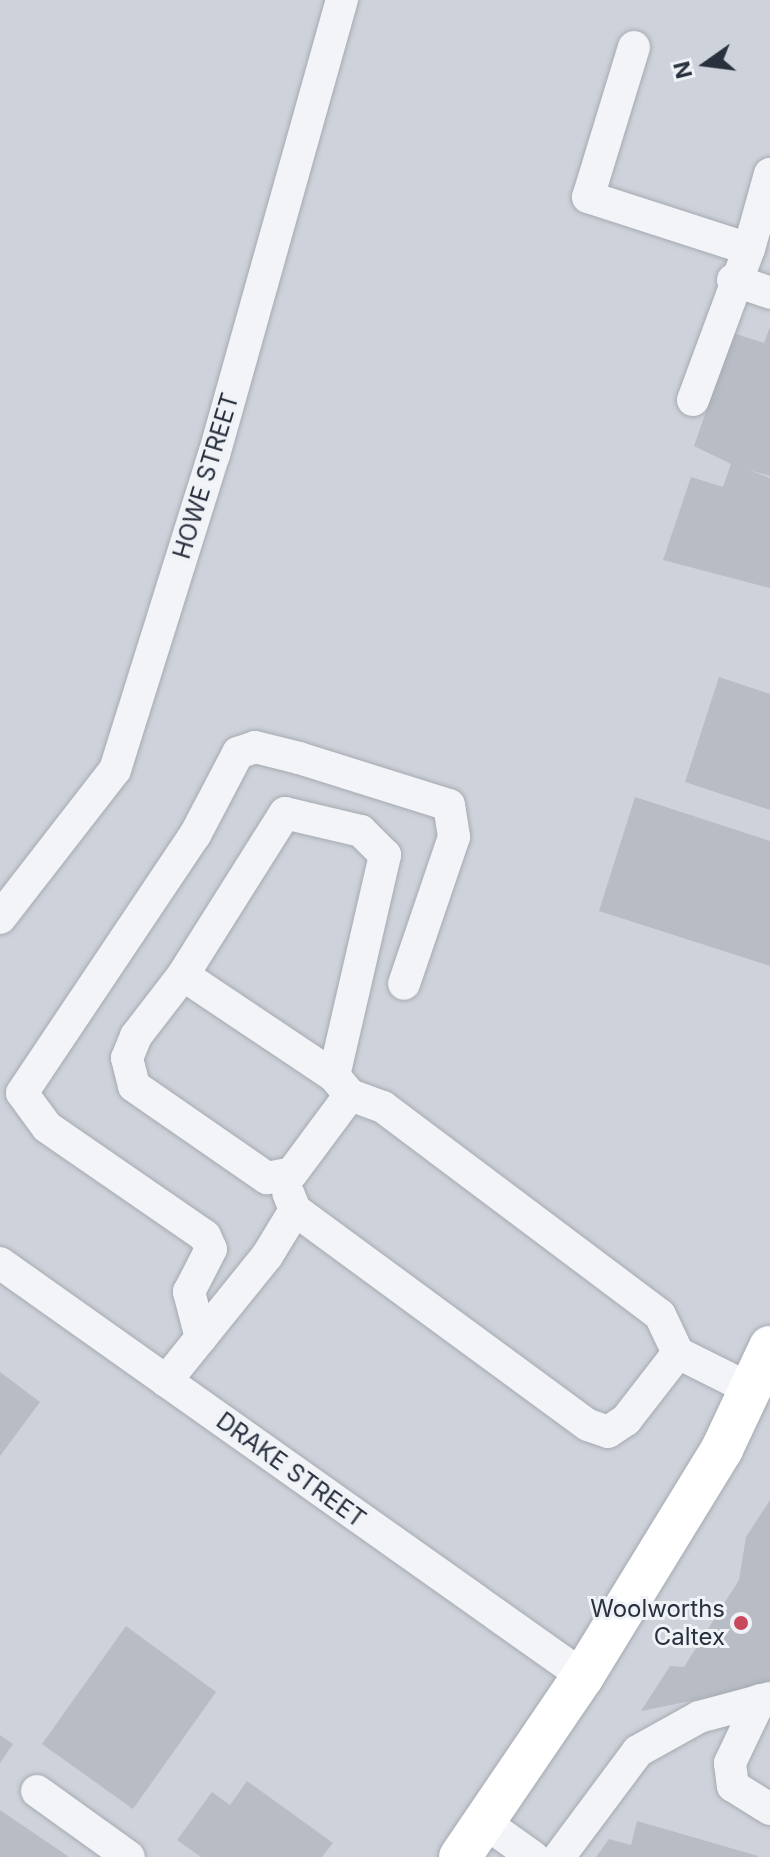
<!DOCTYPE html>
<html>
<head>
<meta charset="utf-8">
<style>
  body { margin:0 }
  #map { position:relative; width:770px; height:1857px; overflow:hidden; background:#e0e3e8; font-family:Inter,sans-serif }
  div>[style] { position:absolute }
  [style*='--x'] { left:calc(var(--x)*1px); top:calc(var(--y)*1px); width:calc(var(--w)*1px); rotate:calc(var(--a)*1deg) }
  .built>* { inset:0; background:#ced2da }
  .building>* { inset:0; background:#b7bcc5 }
  .roads { filter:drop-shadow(0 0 2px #a5aab2) drop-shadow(0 0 2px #a5aab2) }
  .minor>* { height:32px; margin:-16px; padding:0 16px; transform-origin:16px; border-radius:16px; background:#f2f4f7 }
  .major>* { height:42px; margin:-21px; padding:0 21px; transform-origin:21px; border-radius:21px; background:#fff }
  .dots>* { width:22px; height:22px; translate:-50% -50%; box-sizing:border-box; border:4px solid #eff2f6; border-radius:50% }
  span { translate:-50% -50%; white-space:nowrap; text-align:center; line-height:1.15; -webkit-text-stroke:6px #eff2f6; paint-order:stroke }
  .street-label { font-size:24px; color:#29313f }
  .poi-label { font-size:24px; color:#29313f }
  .right { translate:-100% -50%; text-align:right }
  .north { position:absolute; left:666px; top:24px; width:80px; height:80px; -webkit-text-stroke:6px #eff2f6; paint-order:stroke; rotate:256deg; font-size:22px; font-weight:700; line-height:32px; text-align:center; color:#29313f }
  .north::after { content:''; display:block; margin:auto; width:28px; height:36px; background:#29313f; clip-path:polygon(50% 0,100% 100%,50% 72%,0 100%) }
</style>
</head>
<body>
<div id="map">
  <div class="built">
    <i style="clip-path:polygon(0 0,770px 0,770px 1857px,0 1857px)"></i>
  </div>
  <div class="building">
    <i style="clip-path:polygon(770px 327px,770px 476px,748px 470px,770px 478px,770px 588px,663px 560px,691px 477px,723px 487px,731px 464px,694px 446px,733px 333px,764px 343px)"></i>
    <i style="clip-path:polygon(719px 677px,770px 694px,770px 810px,685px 782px)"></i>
    <i style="clip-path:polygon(635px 797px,770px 841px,770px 966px,599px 911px)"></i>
    <i style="clip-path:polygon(0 1372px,40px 1402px,0 1456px)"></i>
    <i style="clip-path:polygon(770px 1500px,770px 1685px,641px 1711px,670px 1666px,684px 1667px,739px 1580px,746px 1537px)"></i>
    <i style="clip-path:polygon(126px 1626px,216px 1692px,133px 1809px,42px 1744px)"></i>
    <i style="clip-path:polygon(0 1735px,13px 1744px,0 1763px)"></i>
    <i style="clip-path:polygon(247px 1781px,333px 1843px,322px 1857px,201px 1857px,177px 1840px,212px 1792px,230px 1805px)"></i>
    <i style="clip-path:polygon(0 1810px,69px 1857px,0 1857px)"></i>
    <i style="clip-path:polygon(637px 1821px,758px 1856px,758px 1857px,596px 1857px,609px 1839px,631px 1845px)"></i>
  </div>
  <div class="roads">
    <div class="minor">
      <i style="--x:634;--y:47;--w:157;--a:107"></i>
      <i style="--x:588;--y:197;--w:169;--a:17.9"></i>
      <i style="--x:749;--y:249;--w:78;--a:-74.4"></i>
      <i style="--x:733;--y:280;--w:39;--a:19"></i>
      <i style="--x:693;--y:400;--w:161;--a:-69.7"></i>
      <i style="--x:0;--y:918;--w:187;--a:-52.2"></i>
      <i style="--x:115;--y:770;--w:330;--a:-72.6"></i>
      <i style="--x:214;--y:455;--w:473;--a:-74.3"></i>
      <i style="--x:183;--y:975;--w:77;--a:127.6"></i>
      <i style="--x:136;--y:1036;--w:24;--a:112"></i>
      <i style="--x:127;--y:1058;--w:29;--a:76"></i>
      <i style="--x:134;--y:1086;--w:162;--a:34.7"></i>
      <i style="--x:267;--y:1178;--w:25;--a:-11"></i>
      <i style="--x:292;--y:1173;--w:97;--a:-53.4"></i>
      <i style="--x:334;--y:1076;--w:227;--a:-77"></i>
      <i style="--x:385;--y:855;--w:34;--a:-135"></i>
      <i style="--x:361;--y:831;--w:78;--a:-166.7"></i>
      <i style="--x:285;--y:813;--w:191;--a:122.2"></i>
      <i style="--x:183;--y:975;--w:182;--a:33.8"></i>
      <i style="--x:334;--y:1076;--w:25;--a:50"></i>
      <i style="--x:350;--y:1095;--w:35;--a:20"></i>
      <i style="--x:383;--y:1107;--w:346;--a:36.9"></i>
      <i style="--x:660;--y:1315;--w:42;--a:64.7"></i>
      <i style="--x:678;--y:1353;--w:83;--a:26.6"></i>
      <i style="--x:295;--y:1210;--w:363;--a:36.3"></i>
      <i style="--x:588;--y:1425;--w:21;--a:19"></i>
      <i style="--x:608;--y:1432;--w:22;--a:-34"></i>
      <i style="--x:626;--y:1420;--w:85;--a:-52.2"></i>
      <i style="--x:0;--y:1263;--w:714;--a:35.31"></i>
      <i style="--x:201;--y:1338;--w:48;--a:-104.6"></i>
      <i style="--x:189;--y:1292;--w:48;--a:-62.9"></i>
      <i style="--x:211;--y:1249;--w:14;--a:-115"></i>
      <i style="--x:205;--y:1236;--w:192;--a:-145.4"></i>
      <i style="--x:47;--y:1127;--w:42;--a:-126.3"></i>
      <i style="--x:22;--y:1093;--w:311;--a:-56.2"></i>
      <i style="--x:195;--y:835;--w:93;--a:-62.3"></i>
      <i style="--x:238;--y:753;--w:18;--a:-19"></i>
      <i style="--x:255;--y:747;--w:45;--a:14"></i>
      <i style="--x:299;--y:758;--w:157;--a:17.4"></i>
      <i style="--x:449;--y:805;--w:32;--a:81"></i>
      <i style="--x:454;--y:837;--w:155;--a:108.8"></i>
      <i style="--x:166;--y:1381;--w:161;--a:-51.1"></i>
      <i style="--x:267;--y:1256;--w:54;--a:-58.7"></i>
      <i style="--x:295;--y:1210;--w:18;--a:-112"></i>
      <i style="--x:760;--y:1700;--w:70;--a:115.5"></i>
      <i style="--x:730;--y:1763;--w:23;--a:83"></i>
      <i style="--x:733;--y:1786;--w:44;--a:31.9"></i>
      <i style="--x:37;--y:1791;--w:113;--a:35.7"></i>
      <i style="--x:484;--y:1822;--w:60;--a:35.5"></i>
      <i style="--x:559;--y:1857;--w:132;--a:-53.3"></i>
      <i style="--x:638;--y:1751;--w:70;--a:-29.1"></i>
      <i style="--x:699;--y:1717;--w:73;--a:-15"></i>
    </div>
    <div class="major">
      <i style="--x:460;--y:1857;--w:219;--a:-55.8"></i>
      <i style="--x:583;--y:1676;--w:266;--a:-58.5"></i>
      <i style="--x:722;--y:1449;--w:113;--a:-64.8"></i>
    </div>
  </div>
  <div class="dots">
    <i style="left:741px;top:1623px;background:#c8495c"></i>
  </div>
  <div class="street-label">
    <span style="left:206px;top:476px;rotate:-73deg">HOWE STREET</span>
    <span style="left:291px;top:1470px;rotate:36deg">DRAKE STREET</span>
  </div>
  <div class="poi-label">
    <span class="right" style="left:725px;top:1623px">Woolworths<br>Caltex</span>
  </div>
  <div class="north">N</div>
</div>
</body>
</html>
